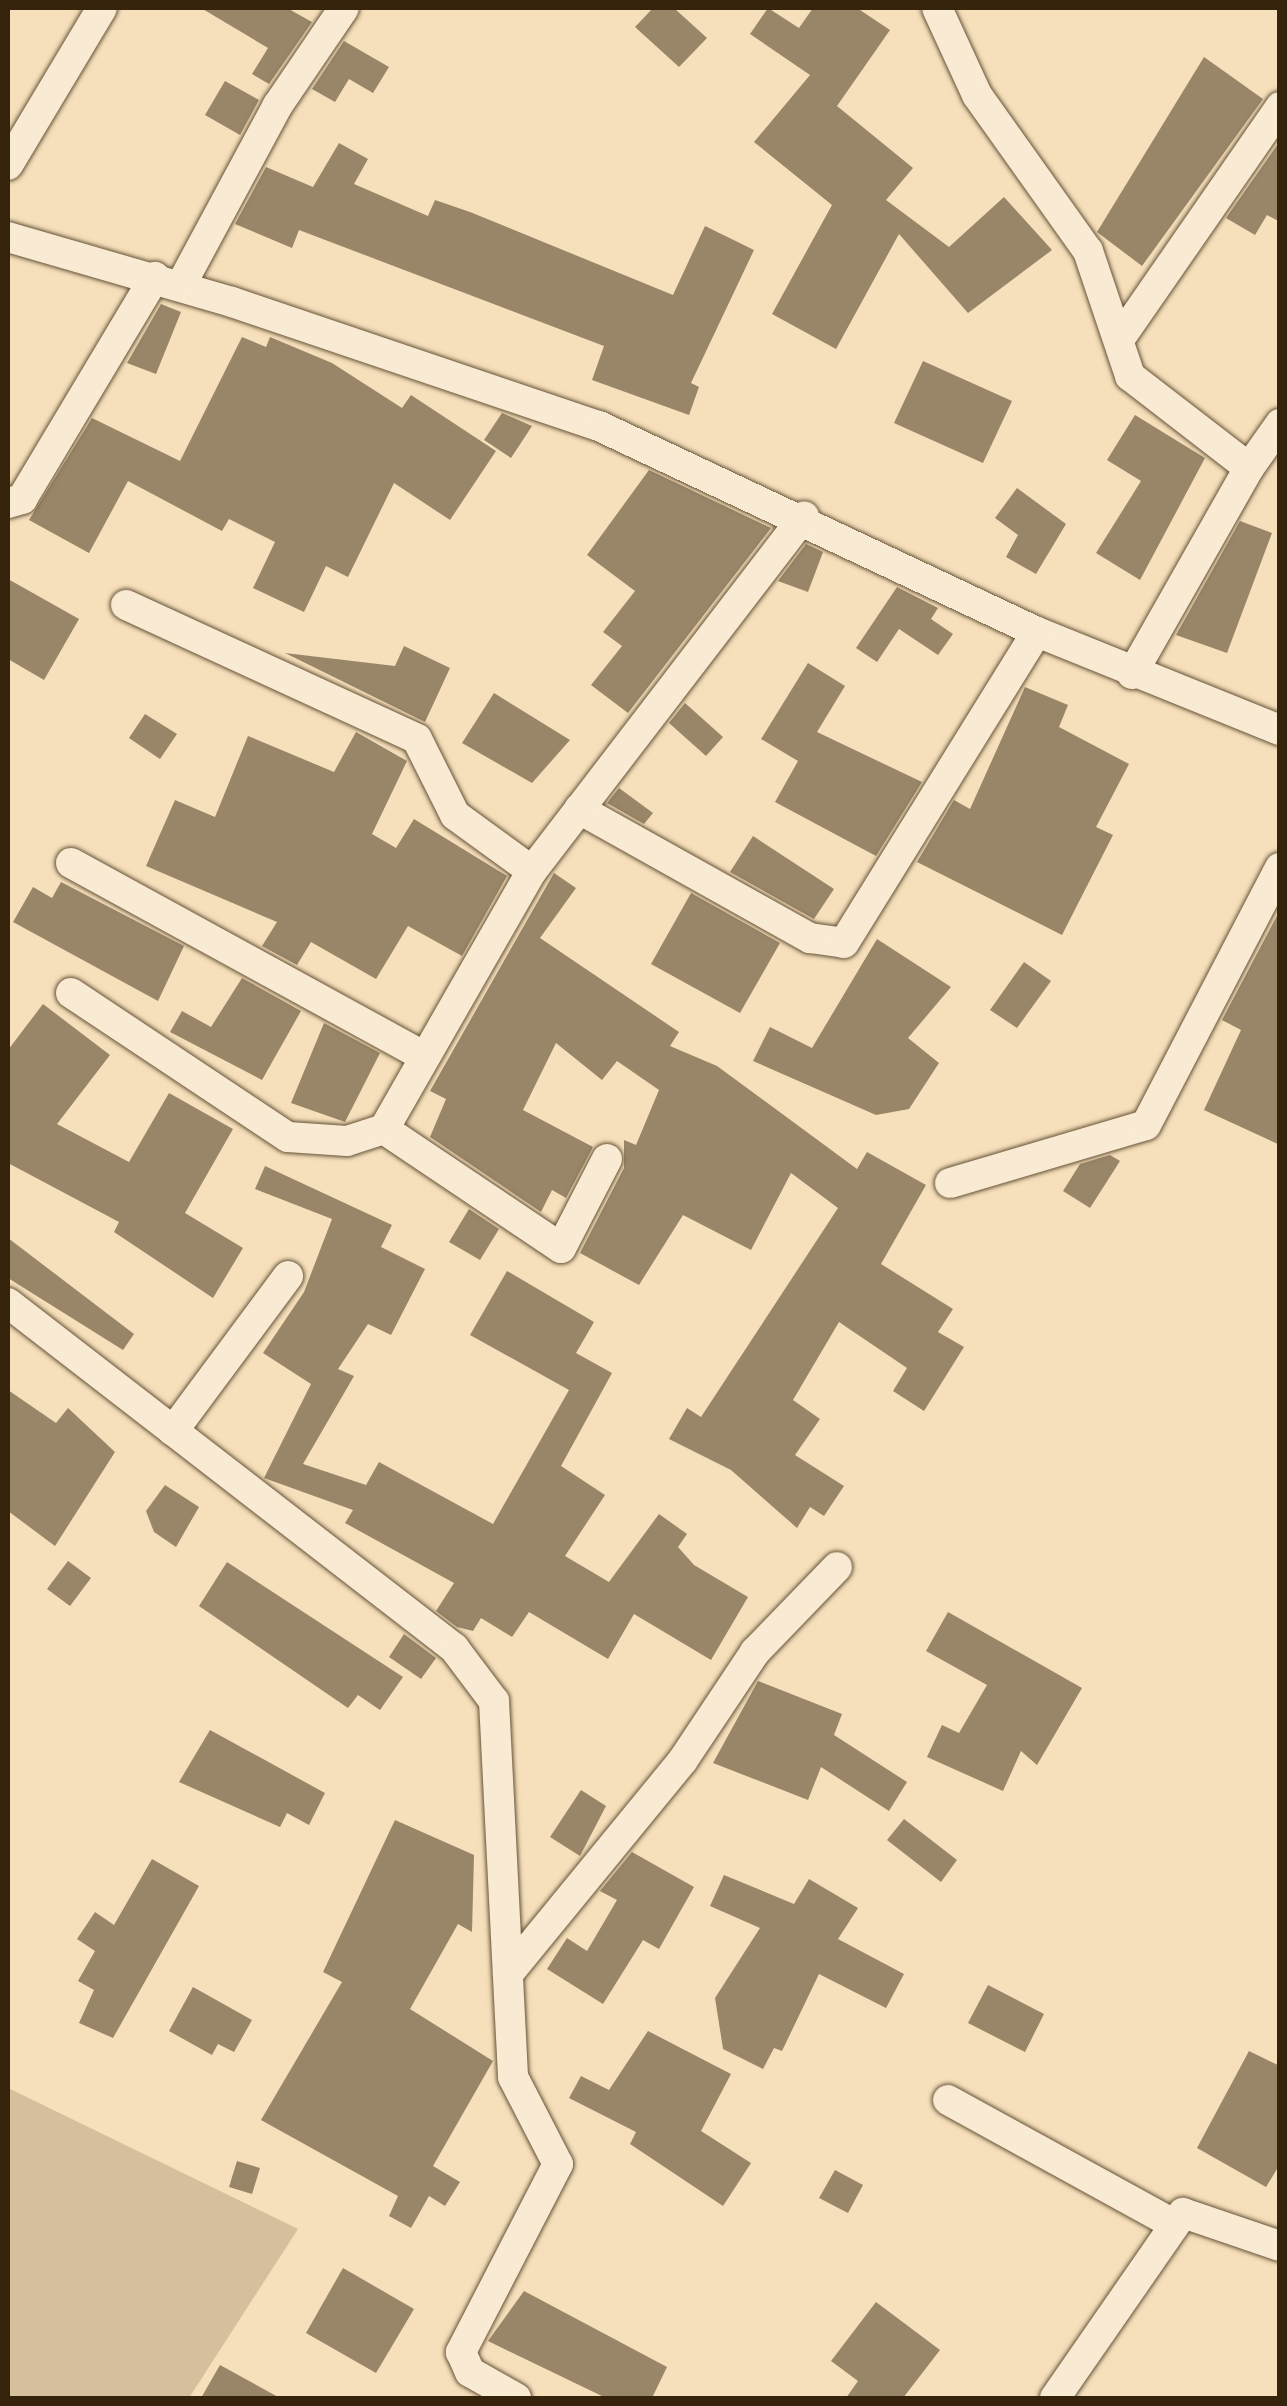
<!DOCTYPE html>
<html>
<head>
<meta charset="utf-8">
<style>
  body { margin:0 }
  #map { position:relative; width:1287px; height:2406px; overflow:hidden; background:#f6dfbb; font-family:"IM FELL DW Pica",serif }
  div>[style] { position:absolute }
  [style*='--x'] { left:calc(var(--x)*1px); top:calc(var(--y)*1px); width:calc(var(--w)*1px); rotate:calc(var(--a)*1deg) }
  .green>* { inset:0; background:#d5bf9d }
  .building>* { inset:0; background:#998567 }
  .roads { filter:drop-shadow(0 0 2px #655337) drop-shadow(0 0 2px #655337) }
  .minor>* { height:30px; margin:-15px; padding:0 15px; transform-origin:15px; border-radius:15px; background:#f9ead3 }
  span { translate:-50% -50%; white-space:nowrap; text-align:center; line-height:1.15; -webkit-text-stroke:9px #f9ead3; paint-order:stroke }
  .frame { position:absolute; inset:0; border:10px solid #35240b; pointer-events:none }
</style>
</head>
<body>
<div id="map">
  <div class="green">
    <i style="clip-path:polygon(8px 2088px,298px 2229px,189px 2398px,8px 2398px)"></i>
  </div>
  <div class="building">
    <i style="clip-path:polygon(201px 8px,287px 8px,312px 22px,269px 84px,252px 74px,268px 48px)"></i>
    <i style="clip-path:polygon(653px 8px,674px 8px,707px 38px,679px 67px,635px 27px)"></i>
    <i style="clip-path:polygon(768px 8px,799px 28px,813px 8px,857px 8px,890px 30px,837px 106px,913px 168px,886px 200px,949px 247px,1004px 197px,1052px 250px,968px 313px,899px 234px,836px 349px,772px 314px,832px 205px,754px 142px,810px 75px,750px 34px)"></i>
    <i style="clip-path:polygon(344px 41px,389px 67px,373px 93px,349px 79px,335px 102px,312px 89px)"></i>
    <i style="clip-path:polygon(1204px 57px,1263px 99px,1142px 266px,1097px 232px)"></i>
    <i style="clip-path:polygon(225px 81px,259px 100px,240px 135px,205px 115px)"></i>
    <i style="clip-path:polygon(1280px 141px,1280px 222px,1267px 215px,1255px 235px,1226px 218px)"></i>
    <i style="clip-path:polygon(339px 143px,368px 159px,354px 184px,428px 216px,435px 200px,470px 212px,673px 295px,705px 226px,754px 250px,691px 383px,699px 387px,689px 415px,592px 380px,604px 346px,299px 230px,292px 248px,235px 224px,266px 167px,313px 187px)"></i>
    <i style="clip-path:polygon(161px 304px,181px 312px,156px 374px,127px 363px)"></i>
    <i style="clip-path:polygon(242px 337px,266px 347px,270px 337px,332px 363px,402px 408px,411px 395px,496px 451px,450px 520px,394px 483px,348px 577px,326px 566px,304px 612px,253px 588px,275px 542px,229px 519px,222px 531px,128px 481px,89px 553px,29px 520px,92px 418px,180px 461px)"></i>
    <i style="clip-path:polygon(923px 361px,1012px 401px,983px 463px,894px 423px)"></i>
    <i style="clip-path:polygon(502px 413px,532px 426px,511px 458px,484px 440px)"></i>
    <i style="clip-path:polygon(1135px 415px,1205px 458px,1140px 580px,1096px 553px,1141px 481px,1107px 460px)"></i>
    <i style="clip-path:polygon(649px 470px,771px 528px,628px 713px,591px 685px,622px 646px,603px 632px,635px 591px,587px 555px)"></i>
    <i style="clip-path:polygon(1017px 488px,1066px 524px,1036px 574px,1006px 557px,1018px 535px,995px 518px)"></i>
    <i style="clip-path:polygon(1240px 521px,1272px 533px,1227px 653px,1176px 635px)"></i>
    <i style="clip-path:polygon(806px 544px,823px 552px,808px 592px,778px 581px)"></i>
    <i style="clip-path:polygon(8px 579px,79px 619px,44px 680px,8px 659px)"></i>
    <i style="clip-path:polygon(897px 587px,938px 608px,931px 619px,953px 634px,938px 655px,899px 629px,877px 662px,856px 648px)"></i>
    <i style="clip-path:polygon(404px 646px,450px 668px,425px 722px,285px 653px,395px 666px)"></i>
    <i style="clip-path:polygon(808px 663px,845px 686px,817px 732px,922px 782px,876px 856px,775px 802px,798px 761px,761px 739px)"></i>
    <i style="clip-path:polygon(1025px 687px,1068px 705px,1059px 727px,1129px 764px,1096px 827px,1113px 835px,1062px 935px,917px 862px,954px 800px,970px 809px)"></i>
    <i style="clip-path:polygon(494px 693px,570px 740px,532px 783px,462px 743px)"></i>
    <i style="clip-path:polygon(685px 703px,723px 737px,706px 756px,669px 723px)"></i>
    <i style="clip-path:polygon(145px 714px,177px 734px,160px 759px,129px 738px)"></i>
    <i style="clip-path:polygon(356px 732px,407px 761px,372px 834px,396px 848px,414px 819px,507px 876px,462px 956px,408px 926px,376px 979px,311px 942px,297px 965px,262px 946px,277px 922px,146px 866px,175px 800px,215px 817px,248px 736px,334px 772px)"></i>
    <i style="clip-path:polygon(619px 788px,653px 813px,644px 824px,607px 803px)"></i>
    <i style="clip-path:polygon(753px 836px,834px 889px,814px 919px,730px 872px)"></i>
    <i style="clip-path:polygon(554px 873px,576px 888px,540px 938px,679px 1032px,670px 1046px,717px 1066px,857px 1169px,867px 1152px,926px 1185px,881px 1264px,953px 1309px,938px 1332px,964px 1347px,924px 1411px,893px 1391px,907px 1368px,839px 1322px,793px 1400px,820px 1419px,795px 1455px,844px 1486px,824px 1516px,810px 1507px,797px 1528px,731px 1470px,669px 1439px,687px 1408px,701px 1417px,838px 1208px,791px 1173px,751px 1250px,683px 1215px,639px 1285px,580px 1253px,624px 1168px,624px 1140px,636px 1145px,659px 1090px,617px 1061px,602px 1080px,556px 1043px,523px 1110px,593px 1147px,566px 1198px,552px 1190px,541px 1212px,430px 1137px,446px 1099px,430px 1091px)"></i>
    <i style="clip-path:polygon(61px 882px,184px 946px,158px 1001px,13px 922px,33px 887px,52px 898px)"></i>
    <i style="clip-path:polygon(691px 893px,780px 943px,740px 1013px,651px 964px)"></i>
    <i style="clip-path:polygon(1280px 910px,1280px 1145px,1204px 1110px,1241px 1030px,1222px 1020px)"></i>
    <i style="clip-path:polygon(877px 939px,951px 987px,908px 1038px,939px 1063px,909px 1109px,876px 1115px,753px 1061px,770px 1027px,812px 1048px)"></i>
    <i style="clip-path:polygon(1024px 962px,1051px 981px,1017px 1028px,990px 1010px)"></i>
    <i style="clip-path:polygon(242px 978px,301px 1011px,262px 1080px,170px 1032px,182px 1011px,211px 1027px)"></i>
    <i style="clip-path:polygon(43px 1004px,110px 1055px,57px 1124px,129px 1162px,169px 1093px,233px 1129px,185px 1213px,243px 1248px,213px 1298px,114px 1232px,119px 1222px,8px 1163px,8px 1050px)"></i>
    <i style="clip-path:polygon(324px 1023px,380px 1053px,345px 1122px,291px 1103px)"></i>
    <i style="clip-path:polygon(1110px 1155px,1120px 1161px,1090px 1208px,1063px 1191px,1080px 1164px)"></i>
    <i style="clip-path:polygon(265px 1166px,392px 1225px,381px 1247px,425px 1269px,391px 1335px,368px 1324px,338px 1369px,354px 1376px,303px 1464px,366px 1485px,379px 1462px,493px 1524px,569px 1390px,470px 1335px,507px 1271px,594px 1322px,576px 1353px,612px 1373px,561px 1466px,605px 1495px,565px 1556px,609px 1582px,659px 1514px,687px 1534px,678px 1547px,694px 1565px,748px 1597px,711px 1660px,634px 1614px,608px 1659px,529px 1612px,512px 1637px,481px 1618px,473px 1631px,457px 1627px,436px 1611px,454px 1583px,345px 1523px,353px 1510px,264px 1478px,311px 1384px,263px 1353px,304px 1292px,332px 1219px,255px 1189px)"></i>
    <i style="clip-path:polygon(469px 1209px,499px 1229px,480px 1260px,449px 1242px)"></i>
    <i style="clip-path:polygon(8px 1238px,134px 1334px,123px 1350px,8px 1278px)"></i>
    <i style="clip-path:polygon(8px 1390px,56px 1423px,68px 1408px,115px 1452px,55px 1546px,8px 1511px)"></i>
    <i style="clip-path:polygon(165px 1485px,199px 1507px,176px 1547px,154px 1532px,146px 1511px)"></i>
    <i style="clip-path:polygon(68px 1561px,91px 1578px,70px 1606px,47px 1589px)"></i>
    <i style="clip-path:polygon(227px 1562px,403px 1677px,380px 1710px,358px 1695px,348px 1708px,199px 1606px)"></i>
    <i style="clip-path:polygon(948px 1612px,1082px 1688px,1037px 1765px,1021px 1751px,1003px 1791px,927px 1757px,942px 1725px,959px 1733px,987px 1685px,926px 1651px)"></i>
    <i style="clip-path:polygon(404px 1634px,436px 1658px,421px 1679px,389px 1657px)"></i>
    <i style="clip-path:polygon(758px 1681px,842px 1714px,834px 1735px,907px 1782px,889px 1811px,821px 1767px,808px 1800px,713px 1763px)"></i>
    <i style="clip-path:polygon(210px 1730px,325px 1793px,309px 1825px,287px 1813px,280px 1827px,179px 1782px)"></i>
    <i style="clip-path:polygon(581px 1790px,606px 1806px,580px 1856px,550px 1837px)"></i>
    <i style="clip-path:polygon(904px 1819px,957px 1860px,941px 1882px,887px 1840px)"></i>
    <i style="clip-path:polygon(395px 1820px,474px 1855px,472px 1932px,458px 1924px,410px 2009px,493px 2061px,433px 2166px,460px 2182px,445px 2206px,429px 2196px,411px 2228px,389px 2216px,398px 2196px,261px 2120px,342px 1982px,323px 1972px)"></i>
    <i style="clip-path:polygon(632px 1852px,694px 1887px,659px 1949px,643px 1940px,603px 2004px,547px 1969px,567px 1938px,587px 1951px,617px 1900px,600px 1891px)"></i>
    <i style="clip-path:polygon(152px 1859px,199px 1886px,113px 2038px,79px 2023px,94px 1990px,78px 1981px,95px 1951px,77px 1939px,95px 1912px,114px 1925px)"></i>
    <i style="clip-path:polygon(724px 1875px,794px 1904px,809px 1879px,858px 1908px,838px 1939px,904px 1974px,886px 2008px,819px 1974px,782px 2051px,774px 2048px,763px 2069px,723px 2049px,715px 1998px,760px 1928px,710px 1906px)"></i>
    <i style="clip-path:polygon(988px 1985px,1044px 2014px,1025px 2052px,968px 2023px)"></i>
    <i style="clip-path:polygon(193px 1987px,252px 2020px,234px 2052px,218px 2044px,212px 2055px,169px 2031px)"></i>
    <i style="clip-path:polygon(648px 2031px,731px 2074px,701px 2131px,751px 2163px,723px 2206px,630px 2144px,636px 2132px,569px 2098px,581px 2076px,609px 2090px)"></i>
    <i style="clip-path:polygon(1249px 2051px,1280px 2066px,1280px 2164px,1266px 2187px,1197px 2148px)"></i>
    <i style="clip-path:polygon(237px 2161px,260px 2168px,252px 2194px,229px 2187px)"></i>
    <i style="clip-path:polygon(835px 2170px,863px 2185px,848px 2213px,819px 2198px)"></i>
    <i style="clip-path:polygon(343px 2268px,414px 2309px,376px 2373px,306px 2333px)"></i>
    <i style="clip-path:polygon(524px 2291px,667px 2367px,652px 2398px,606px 2398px,488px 2341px)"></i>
    <i style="clip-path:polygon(876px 2302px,940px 2350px,903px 2398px,846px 2398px,858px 2381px,831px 2361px)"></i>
    <i style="clip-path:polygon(220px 2365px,280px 2398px,201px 2398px)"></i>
  </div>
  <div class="roads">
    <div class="minor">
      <i style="--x:937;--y:8;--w:96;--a:65.3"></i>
      <i style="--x:977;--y:95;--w:191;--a:54.6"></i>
      <i style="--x:1088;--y:251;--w:132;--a:71.4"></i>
      <i style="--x:1130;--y:376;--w:150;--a:37.7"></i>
      <i style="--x:1249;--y:468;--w:237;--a:119.6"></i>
      <i style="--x:8;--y:165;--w:183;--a:-59.1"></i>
      <i style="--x:8;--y:237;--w:233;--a:16.2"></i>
      <i style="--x:232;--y:302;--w:387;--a:18.7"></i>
      <i style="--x:599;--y:426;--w:484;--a:25.2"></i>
      <i style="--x:1037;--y:632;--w:262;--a:22"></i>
      <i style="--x:181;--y:285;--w:204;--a:-61.7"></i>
      <i style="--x:278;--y:105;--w:117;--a:-55.8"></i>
      <i style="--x:1121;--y:337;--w:280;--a:-55.3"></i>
      <i style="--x:1249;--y:468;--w:54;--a:-54.8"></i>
      <i style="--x:8;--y:503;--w:15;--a:-16"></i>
      <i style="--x:22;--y:499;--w:259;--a:-59.1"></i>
      <i style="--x:126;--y:605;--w:320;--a:24.7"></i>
      <i style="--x:417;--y:739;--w:85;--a:63.4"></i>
      <i style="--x:455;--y:815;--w:95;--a:36"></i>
      <i style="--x:579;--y:809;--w:265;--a:29.2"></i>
      <i style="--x:810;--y:938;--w:34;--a:8"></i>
      <i style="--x:844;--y:943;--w:366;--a:-58.2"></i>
      <i style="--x:71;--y:863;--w:402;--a:28.7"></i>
      <i style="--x:71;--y:993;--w:260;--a:33.6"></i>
      <i style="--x:288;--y:1137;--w:59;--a:3.9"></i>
      <i style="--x:347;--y:1141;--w:39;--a:-18"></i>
      <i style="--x:607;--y:1159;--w:100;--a:117.3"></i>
      <i style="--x:561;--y:1248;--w:213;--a:-146.1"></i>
      <i style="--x:384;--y:1129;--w:297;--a:-60.2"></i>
      <i style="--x:532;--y:871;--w:447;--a:-52.5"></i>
      <i style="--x:950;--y:1183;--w:204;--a:-16.5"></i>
      <i style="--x:1146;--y:1125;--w:290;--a:-62.5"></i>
      <i style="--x:8;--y:1303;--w:564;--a:37.72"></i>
      <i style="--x:454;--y:1648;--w:66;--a:53"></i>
      <i style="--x:494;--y:1701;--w:376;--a:87.1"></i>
      <i style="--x:513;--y:2077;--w:98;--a:62.7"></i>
      <i style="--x:558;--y:2164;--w:212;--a:117.3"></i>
      <i style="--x:461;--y:2352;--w:22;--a:66"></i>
      <i style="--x:470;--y:2372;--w:53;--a:29.5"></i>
      <i style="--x:173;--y:1431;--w:193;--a:-53.4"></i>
      <i style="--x:508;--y:1974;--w:276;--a:-50.7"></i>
      <i style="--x:683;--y:1760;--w:130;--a:-56.3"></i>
      <i style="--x:755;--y:1652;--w:118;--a:-46"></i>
      <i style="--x:948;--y:2100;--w:256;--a:28.8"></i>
      <i style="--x:1055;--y:2398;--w:225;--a:-55.3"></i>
      <i style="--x:1183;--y:2213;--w:102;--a:18.8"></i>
    </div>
  </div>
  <div class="frame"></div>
</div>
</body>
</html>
